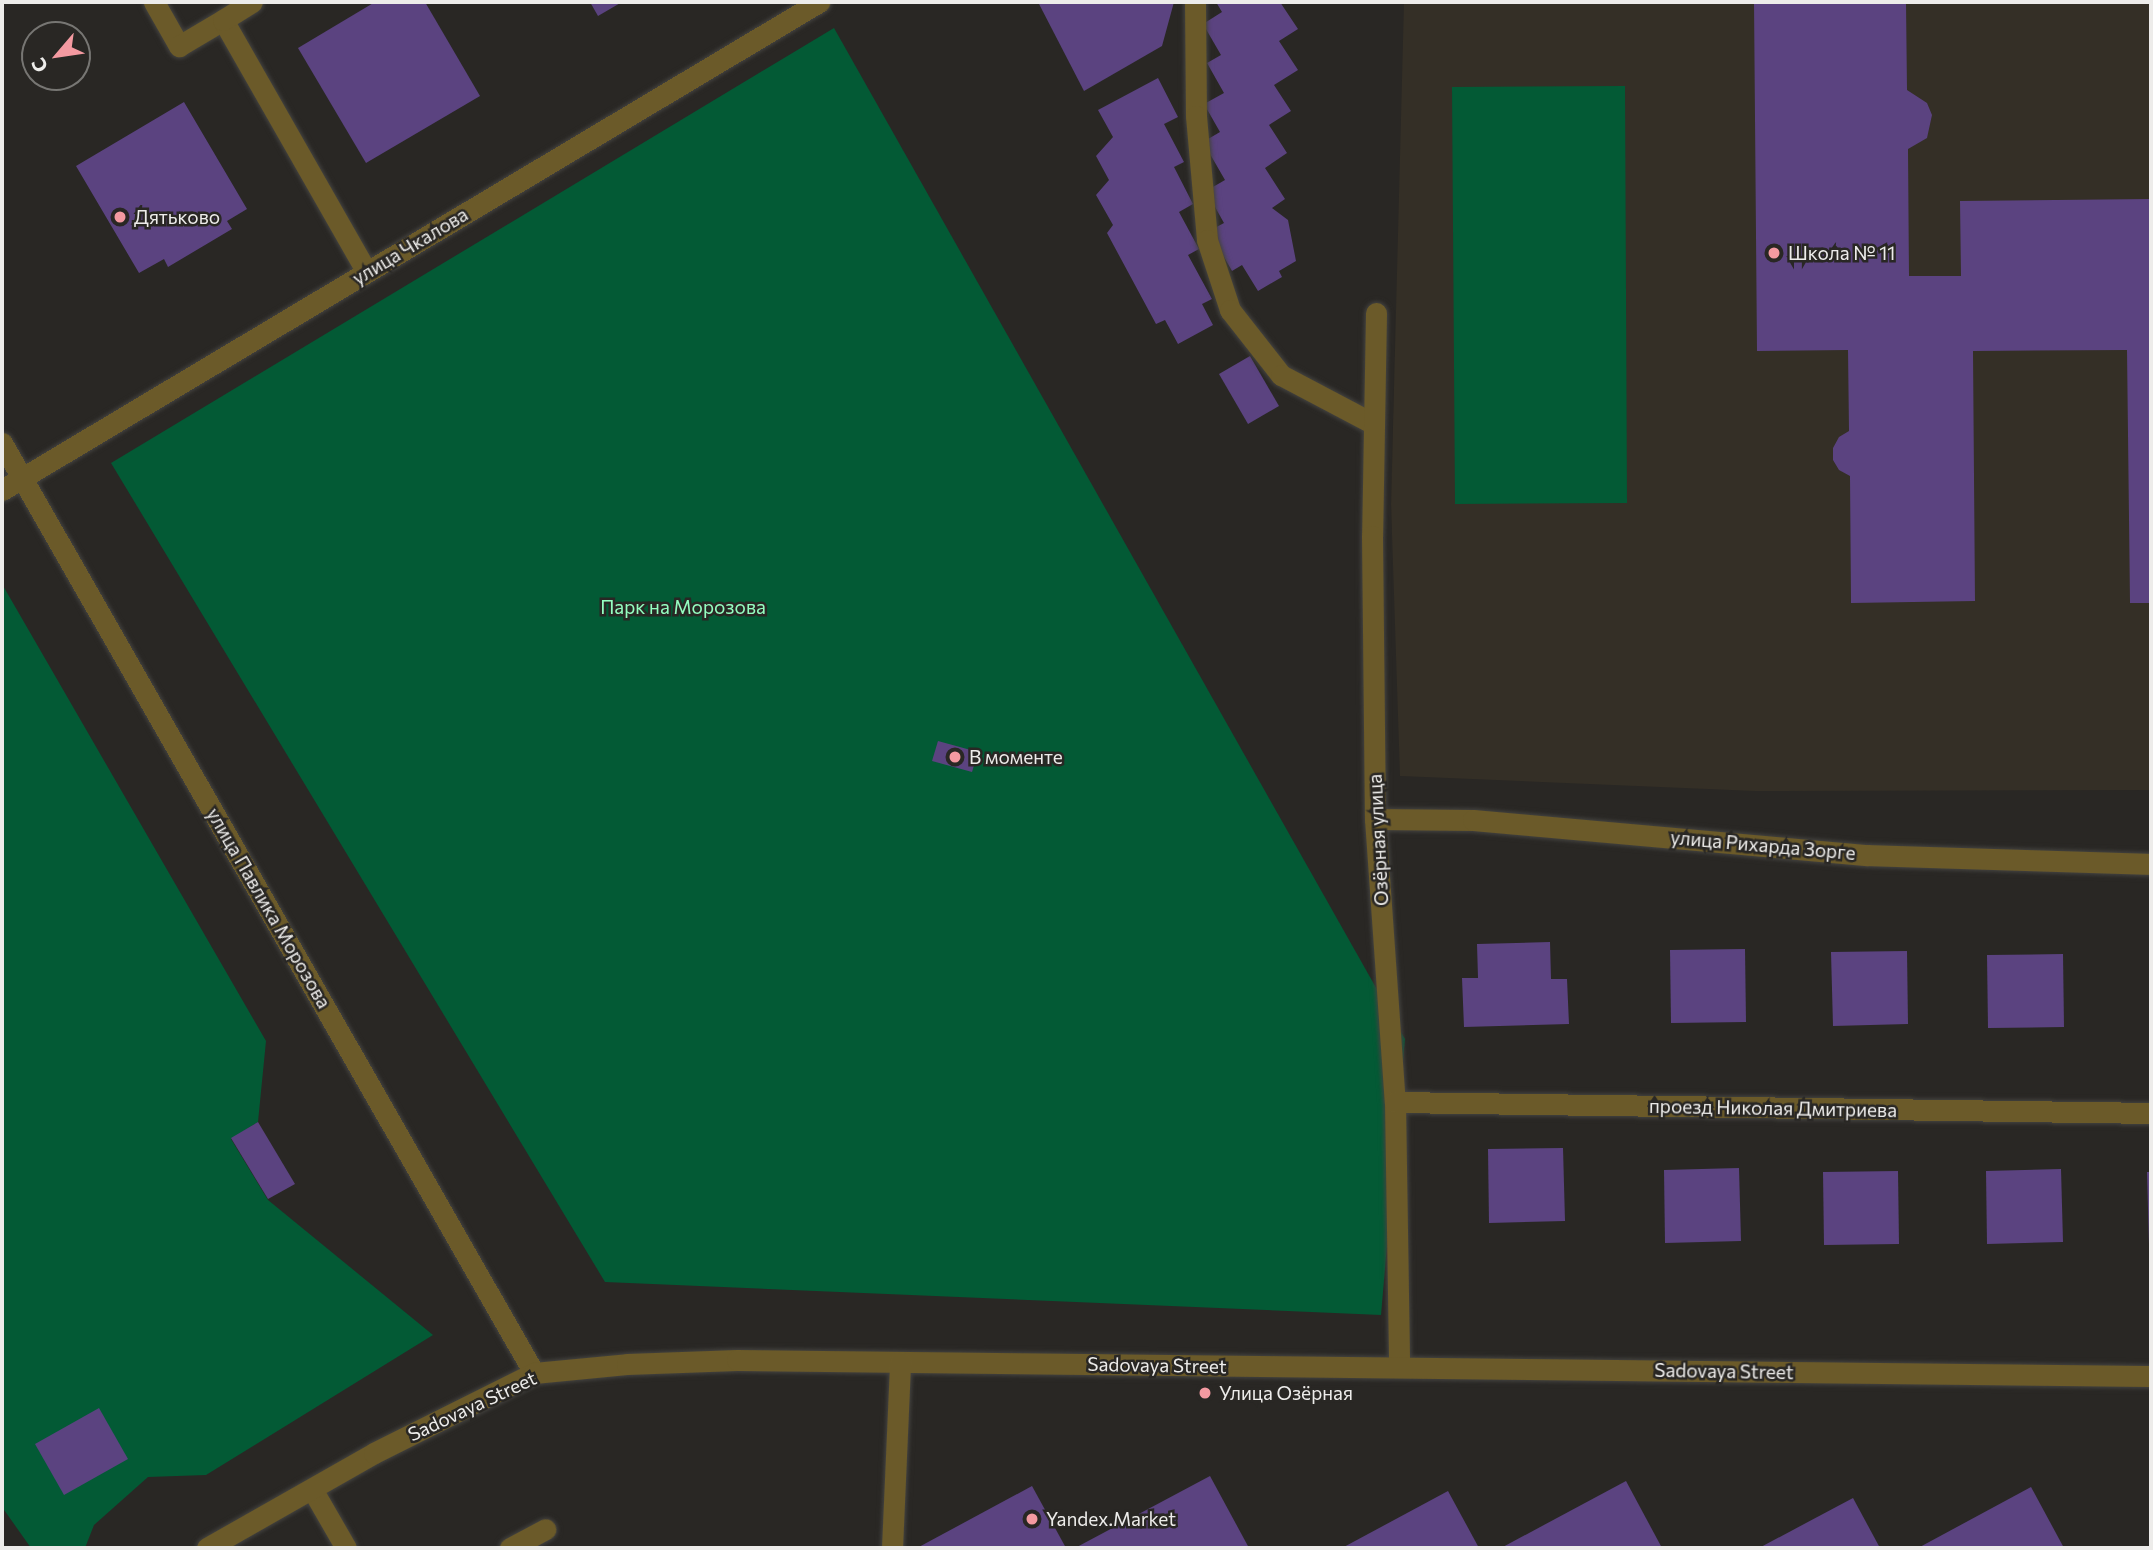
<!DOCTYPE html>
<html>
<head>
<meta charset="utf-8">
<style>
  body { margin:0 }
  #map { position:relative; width:2153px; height:1550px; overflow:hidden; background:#292724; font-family:Commissioner,sans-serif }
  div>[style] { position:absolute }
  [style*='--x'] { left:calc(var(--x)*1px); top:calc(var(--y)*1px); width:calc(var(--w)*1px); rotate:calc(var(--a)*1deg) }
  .built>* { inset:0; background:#342f26 }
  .green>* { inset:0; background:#035a35 }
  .building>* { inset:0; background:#5b4380 }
  .roads { filter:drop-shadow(0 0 2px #444340) drop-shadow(0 0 2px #444340) }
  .minor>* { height:21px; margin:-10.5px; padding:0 10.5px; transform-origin:10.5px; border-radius:10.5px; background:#6b5a29 }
  .dots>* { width:19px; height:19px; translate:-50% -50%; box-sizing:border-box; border:4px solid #292724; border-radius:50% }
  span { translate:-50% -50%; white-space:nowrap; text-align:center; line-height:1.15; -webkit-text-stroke:5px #292724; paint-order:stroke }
  .poi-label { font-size:19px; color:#edecea }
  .left { translate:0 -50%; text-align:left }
  .street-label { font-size:19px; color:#edecea }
  .park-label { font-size:19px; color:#94fdc0 }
  .frame { position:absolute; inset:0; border:4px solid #edecea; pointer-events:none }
  .north { position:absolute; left:21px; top:21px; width:70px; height:70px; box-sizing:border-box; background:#292724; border:2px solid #777673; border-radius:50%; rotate:241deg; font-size:19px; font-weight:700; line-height:28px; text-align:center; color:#edecea }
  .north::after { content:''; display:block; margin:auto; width:24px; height:32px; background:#f49aa1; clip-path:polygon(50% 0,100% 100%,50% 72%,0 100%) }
</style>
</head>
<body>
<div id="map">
  <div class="built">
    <i style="clip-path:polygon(1404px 2px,2151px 2px,2151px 790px,1755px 791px,1400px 776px,1391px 504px)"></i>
  </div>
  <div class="green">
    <i style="clip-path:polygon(834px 28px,1405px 1039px,1381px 1315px,605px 1282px,111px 463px)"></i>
    <i style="clip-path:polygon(1625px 86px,1627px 503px,1455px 504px,1452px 87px)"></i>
    <i style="clip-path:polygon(2px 584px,266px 1041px,258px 1122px,231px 1139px,268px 1200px,433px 1335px,206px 1475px,148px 1477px,94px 1525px,85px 1548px,31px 1548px,2px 1507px)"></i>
  </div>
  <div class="building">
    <i style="clip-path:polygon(375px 2px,425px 2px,480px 96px,366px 163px,298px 48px)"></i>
    <i style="clip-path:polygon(590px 2px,622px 2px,598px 16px)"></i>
    <i style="clip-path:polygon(1038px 2px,1174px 2px,1162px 46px,1084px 91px)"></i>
    <i style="clip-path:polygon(1216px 2px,1280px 2px,1298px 29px,1279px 41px,1298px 70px,1274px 85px,1291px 111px,1269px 125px,1287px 153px,1265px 168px,1285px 199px,1272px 208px,1288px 220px,1296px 261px,1279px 271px,1282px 277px,1258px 291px,1242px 265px,1232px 271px,1209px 231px,1224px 223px,1206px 191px,1225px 180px,1203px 142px,1220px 132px,1204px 104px,1224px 93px,1207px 63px,1221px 55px,1203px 24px,1222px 12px)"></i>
    <i style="clip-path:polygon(1754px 2px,1906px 2px,1907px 90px,1927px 103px,1932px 115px,1927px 138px,1908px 149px,1909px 276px,1961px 276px,1960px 201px,2151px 199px,2151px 603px,2130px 603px,2127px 350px,1973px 351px,1975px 601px,1851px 603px,1850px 476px,1839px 470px,1833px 460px,1833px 448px,1839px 437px,1849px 431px,1848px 350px,1757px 351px)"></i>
    <i style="clip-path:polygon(1158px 78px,1178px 117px,1164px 124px,1184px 162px,1174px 167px,1193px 204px,1179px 212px,1199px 249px,1188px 255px,1212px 299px,1202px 304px,1213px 325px,1178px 344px,1165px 320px,1156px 324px,1107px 233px,1113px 225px,1096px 195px,1109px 180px,1096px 156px,1113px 137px,1098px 110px)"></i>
    <i style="clip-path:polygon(184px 102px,247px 209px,227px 221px,232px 229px,168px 267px,164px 259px,139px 273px,76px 166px)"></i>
    <i style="clip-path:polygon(1250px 356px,1279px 406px,1248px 424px,1219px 374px)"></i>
    <i style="clip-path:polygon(938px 741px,978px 752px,972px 772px,932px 761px)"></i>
    <i style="clip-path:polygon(1550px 942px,1551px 979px,1567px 979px,1569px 1024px,1464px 1027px,1462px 978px,1478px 978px,1477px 944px)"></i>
    <i style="clip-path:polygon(1745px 949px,1746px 1022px,1671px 1023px,1670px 950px)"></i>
    <i style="clip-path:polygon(1907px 951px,1908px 1024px,1833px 1026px,1831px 952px)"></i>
    <i style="clip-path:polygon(2063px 954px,2064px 1027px,1988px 1028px,1987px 955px)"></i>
    <i style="clip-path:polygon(258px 1122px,295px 1184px,268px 1199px,231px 1138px)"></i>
    <i style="clip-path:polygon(1563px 1148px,1565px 1221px,1489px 1223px,1488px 1149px)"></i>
    <i style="clip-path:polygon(1739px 1168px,1741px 1241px,1665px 1243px,1664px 1170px)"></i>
    <i style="clip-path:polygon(2061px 1169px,2063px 1242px,1987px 1244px,1986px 1171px)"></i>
    <i style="clip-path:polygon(1898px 1171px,1899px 1244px,1824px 1245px,1823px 1172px)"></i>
    <i style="clip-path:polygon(2147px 1172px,2151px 1172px,2151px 1245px,2149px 1245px)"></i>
    <i style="clip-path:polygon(99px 1408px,128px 1459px,64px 1495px,35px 1444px)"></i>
    <i style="clip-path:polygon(1210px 1476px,1249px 1548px,1075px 1548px)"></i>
    <i style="clip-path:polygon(1626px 1481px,1662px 1548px,1501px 1548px)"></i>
    <i style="clip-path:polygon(1032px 1486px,1066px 1548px,917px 1548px)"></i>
    <i style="clip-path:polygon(2031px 1487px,2064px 1548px,1918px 1548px)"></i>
    <i style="clip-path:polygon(1448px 1491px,1479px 1548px,1342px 1548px)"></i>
    <i style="clip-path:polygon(1853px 1498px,1880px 1548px,1759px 1548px)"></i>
  </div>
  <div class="roads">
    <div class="minor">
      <i style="--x:154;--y:2;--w:51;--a:60.4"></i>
      <i style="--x:179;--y:46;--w:51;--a:-30.6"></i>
      <i style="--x:223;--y:20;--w:290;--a:60.3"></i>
      <i style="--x:1195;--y:2;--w:114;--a:89.5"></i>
      <i style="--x:1196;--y:116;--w:124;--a:84.9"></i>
      <i style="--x:1207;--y:240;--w:74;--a:71.8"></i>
      <i style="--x:1230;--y:310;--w:83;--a:51.9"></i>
      <i style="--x:1281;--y:375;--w:105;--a:27.8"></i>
      <i style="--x:223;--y:20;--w:34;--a:-32"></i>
      <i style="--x:1376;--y:313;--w:223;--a:91"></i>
      <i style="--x:1372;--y:536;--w:283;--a:89.4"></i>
      <i style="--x:1375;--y:819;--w:284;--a:86"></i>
      <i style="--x:1395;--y:1102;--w:265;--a:89.1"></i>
      <i style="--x:2;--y:443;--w:1071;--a:60.23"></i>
      <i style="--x:2;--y:490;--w:952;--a:-30.85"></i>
      <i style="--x:1375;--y:819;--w:98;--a:0.6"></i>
      <i style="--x:1473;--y:820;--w:396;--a:5.1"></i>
      <i style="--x:1867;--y:855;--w:284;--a:1.8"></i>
      <i style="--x:1395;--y:1102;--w:756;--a:0.83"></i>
      <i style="--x:312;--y:1489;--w:68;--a:60"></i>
      <i style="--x:207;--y:1548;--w:192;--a:-29.6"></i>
      <i style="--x:374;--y:1453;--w:179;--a:-26.6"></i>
      <i style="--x:534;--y:1373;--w:93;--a:-5.5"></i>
      <i style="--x:627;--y:1364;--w:110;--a:-2.1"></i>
      <i style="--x:737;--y:1360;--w:1414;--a:0.65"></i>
      <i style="--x:510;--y:1548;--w:40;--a:-28"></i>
      <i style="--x:892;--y:1548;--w:186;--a:-87.5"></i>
    </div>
  </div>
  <div class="dots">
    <i style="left:120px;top:217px;background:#f49aa1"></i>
    <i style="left:1774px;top:253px;background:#f49aa1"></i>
    <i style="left:955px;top:757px;background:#f49aa1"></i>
    <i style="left:1205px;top:1393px;background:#f49aa1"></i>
    <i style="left:1032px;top:1519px;background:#f49aa1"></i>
  </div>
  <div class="poi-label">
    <span class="left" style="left:134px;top:217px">Дятьково</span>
    <span class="left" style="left:1788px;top:253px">Школа № 11</span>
    <span class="left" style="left:969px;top:757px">В моменте</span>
    <span class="left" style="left:1219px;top:1393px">Улица Озёрная</span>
    <span class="left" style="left:1046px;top:1519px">Yandex.Market</span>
  </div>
  <div class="street-label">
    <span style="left:410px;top:246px;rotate:-31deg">улица Чкалова</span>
    <span style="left:1378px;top:840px;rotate:-93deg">Озёрная улица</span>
    <span style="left:1763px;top:845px;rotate:5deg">улица Рихарда Зорге</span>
    <span style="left:269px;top:908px;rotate:60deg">улица Павлика Морозова</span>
    <span style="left:1773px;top:1108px;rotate:1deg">проезд Николая Дмитриева</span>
    <span style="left:1157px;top:1365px;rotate:1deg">Sadovaya Street</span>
    <span style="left:1724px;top:1371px;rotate:1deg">Sadovaya Street</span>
    <span style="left:472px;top:1406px;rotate:-25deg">Sadovaya Street</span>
  </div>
  <div class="park-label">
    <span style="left:683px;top:607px">Парк на Морозова</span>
  </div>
  <div class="frame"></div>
  <div class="north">С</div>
</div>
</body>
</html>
